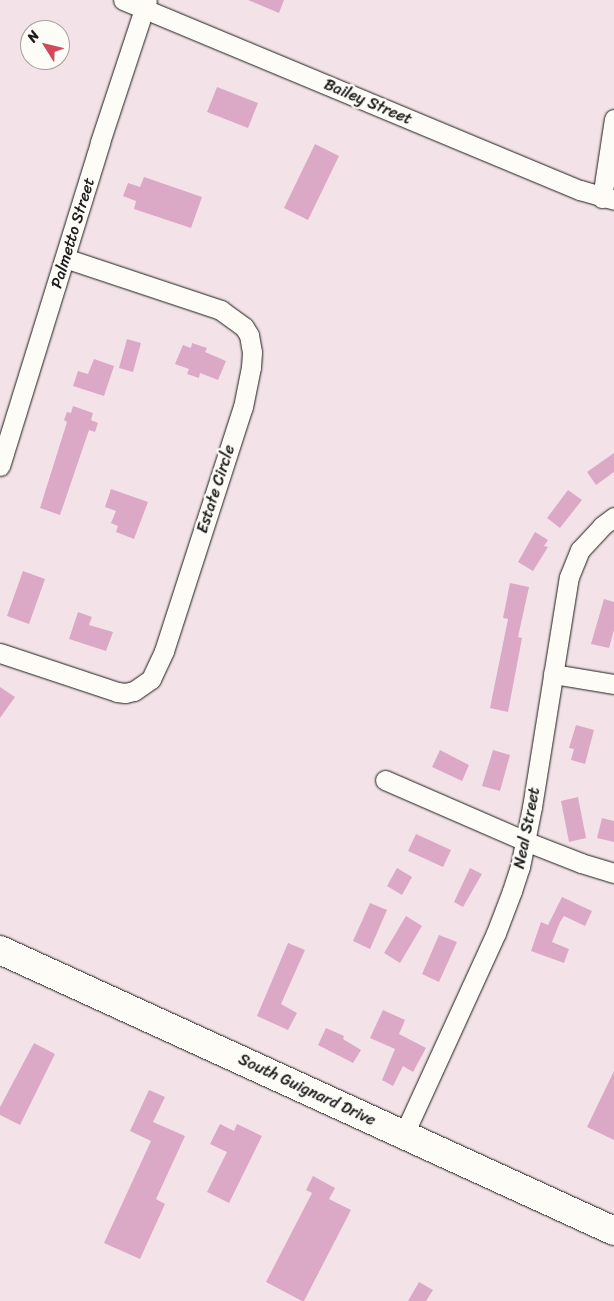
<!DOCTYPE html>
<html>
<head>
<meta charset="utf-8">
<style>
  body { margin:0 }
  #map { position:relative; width:614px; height:1301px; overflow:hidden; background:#f3e3e8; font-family:Sriracha,sans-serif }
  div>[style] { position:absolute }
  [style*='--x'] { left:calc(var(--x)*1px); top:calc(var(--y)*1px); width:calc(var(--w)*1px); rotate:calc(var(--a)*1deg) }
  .building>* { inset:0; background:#dba9c6 }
  .roads { filter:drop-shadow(0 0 1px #1c1c1c) drop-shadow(0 0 1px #1c1c1c) }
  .minor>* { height:19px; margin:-9.5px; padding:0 9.5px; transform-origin:9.5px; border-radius:9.5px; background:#fdfcf7 }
  .highway>* { height:28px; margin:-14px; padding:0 14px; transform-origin:14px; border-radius:14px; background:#fdfcf7 }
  span { translate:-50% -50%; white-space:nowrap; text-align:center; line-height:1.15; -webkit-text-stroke:5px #fdfcf7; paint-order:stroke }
  .street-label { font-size:16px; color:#1c1c1c }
  .north { position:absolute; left:20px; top:20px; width:50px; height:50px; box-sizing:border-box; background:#fdfcf7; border:1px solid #a3a29f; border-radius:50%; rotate:306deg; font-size:14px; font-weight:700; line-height:20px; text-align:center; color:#1c1c1c }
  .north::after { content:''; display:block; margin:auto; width:18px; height:22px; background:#d1495b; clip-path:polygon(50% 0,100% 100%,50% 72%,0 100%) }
</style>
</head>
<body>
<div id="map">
  <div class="building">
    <i style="clip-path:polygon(248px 0,284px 0,279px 13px)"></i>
    <i style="clip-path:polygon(217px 87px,258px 103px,248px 128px,207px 112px)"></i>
    <i style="clip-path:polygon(315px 144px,339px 156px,308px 220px,284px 208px)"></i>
    <i style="clip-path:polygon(144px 177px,202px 197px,191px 228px,134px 209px,136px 201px,123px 196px,128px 183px,140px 187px)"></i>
    <i style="clip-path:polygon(127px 339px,141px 343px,133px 372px,119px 368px)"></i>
    <i style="clip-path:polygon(192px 343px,207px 348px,205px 352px,226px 361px,218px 380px,200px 373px,199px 378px,187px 374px,189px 369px,175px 364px,183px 345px,191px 348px)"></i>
    <i style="clip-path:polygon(94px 359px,114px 366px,104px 396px,73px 386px,78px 371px,88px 374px)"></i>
    <i style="clip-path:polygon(73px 406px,93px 413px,91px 420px,98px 423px,95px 432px,89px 430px,60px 515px,40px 508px,67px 422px,64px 420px,67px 412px,71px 413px)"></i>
    <i style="clip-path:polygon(614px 453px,614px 472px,596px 485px,587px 472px)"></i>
    <i style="clip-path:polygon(111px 489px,148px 502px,134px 539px,116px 532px,118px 526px,111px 523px,116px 511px,105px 507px)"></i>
    <i style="clip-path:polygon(568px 490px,582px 500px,560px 528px,547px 518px)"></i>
    <i style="clip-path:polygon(535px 532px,548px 540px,544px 546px,548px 547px,533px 571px,518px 562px)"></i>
    <i style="clip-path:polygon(23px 571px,45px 579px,29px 624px,7px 616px)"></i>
    <i style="clip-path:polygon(510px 583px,529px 587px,518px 637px,522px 638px,508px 712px,490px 708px,508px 619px,503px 618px)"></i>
    <i style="clip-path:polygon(604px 599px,614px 602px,614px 630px,609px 648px,591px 644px)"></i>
    <i style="clip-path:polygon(78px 612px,92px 617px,89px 625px,113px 632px,106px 651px,69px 639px)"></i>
    <i style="clip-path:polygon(0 687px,15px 697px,0 718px)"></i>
    <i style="clip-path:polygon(576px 725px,594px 730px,585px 764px,571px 760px,574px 749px,569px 748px)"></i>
    <i style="clip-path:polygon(440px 750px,469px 765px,462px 781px,432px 767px)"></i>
    <i style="clip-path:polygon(493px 750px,510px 755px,500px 791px,482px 786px)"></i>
    <i style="clip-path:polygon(578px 797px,586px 838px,569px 842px,561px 801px)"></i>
    <i style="clip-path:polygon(602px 818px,614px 821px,614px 842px,597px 838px)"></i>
    <i style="clip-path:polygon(416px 834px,451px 850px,443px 867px,408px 851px)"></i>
    <i style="clip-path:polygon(397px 868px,412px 877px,402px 895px,387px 886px)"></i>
    <i style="clip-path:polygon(470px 868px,482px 874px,463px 907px,454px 902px)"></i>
    <i style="clip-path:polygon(562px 897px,592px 911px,585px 926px,564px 916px,560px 922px,552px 942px,569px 949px,564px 963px,531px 951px,541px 922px,548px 925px)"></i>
    <i style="clip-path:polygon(370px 903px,387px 910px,370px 949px,353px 941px)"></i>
    <i style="clip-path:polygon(406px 916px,422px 926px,400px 963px,384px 953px)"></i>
    <i style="clip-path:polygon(439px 935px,457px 942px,439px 982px,422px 974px)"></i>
    <i style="clip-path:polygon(288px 943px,305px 950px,281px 1004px,297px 1013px,288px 1030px,257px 1016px)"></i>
    <i style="clip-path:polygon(383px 1010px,405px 1020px,399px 1034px,426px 1048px,413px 1072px,403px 1066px,393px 1086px,382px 1080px,395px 1049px,370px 1038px)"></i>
    <i style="clip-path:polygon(326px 1028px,344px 1036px,343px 1039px,361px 1050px,353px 1063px,318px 1045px)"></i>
    <i style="clip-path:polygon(34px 1043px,55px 1054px,20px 1125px,0 1115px,0 1107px)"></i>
    <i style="clip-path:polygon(614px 1071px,614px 1140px,587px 1127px)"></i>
    <i style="clip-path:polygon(149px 1090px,165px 1097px,153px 1122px,185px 1136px,156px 1199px,165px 1204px,140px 1259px,104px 1243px,151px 1141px,130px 1131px)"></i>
    <i style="clip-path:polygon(220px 1124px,234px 1131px,237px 1124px,262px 1136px,229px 1203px,207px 1192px,227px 1152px,210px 1144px)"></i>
    <i style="clip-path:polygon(313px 1176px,335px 1188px,329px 1199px,351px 1210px,304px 1301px,302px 1301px,266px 1282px,312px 1193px,306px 1190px)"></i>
    <i style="clip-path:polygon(419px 1282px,433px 1290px,426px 1301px,408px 1301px)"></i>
  </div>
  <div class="roads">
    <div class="minor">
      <i style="--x:123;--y:0;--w:495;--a:22.6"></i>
      <i style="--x:580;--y:190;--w:35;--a:16"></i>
      <i style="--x:602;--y:198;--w:80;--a:-81.4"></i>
      <i style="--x:0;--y:466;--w:339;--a:-72.8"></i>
      <i style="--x:100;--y:142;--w:150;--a:-71.7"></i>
      <i style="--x:0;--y:653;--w:123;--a:18.4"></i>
      <i style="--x:117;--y:692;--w:8;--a:7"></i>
      <i style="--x:125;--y:693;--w:9;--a:-13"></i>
      <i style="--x:134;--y:691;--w:21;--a:-35"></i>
      <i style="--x:151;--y:679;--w:31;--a:-65"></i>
      <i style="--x:164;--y:651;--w:256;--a:-72.1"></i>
      <i style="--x:243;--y:407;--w:41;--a:-78.7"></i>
      <i style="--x:251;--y:367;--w:15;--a:-86"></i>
      <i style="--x:252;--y:352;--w:17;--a:-100"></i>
      <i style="--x:249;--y:335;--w:9;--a:-122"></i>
      <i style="--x:244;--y:327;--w:29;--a:-144"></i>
      <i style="--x:221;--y:310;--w:164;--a:-161.6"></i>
      <i style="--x:553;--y:674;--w:62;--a:9.3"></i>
      <i style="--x:385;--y:780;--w:153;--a:23.5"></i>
      <i style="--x:525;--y:841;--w:60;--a:21.4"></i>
      <i style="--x:581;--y:863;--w:34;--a:17"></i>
      <i style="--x:404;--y:1134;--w:221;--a:-65.4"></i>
      <i style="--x:496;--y:933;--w:45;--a:-69.1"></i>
      <i style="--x:512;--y:891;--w:25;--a:-72"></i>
      <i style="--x:520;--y:867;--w:61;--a:-78.7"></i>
      <i style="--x:532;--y:807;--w:233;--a:-80.9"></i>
      <i style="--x:569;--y:577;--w:29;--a:-68"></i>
      <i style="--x:580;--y:550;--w:33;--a:-47"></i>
      <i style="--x:602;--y:526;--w:15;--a:-37"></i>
    </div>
    <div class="highway">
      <i style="--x:0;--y:950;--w:675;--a:24.59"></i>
    </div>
  </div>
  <div class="street-label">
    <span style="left:368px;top:102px;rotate:23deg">Bailey Street</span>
    <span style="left:73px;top:233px;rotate:-73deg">Palmetto Street</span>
    <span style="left:216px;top:489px;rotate:-72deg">Estate Circle</span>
    <span style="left:527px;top:828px;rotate:-79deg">Neal Street</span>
    <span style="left:307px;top:1090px;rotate:25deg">South Guignard Drive</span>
  </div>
  <div class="north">N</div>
</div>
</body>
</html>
